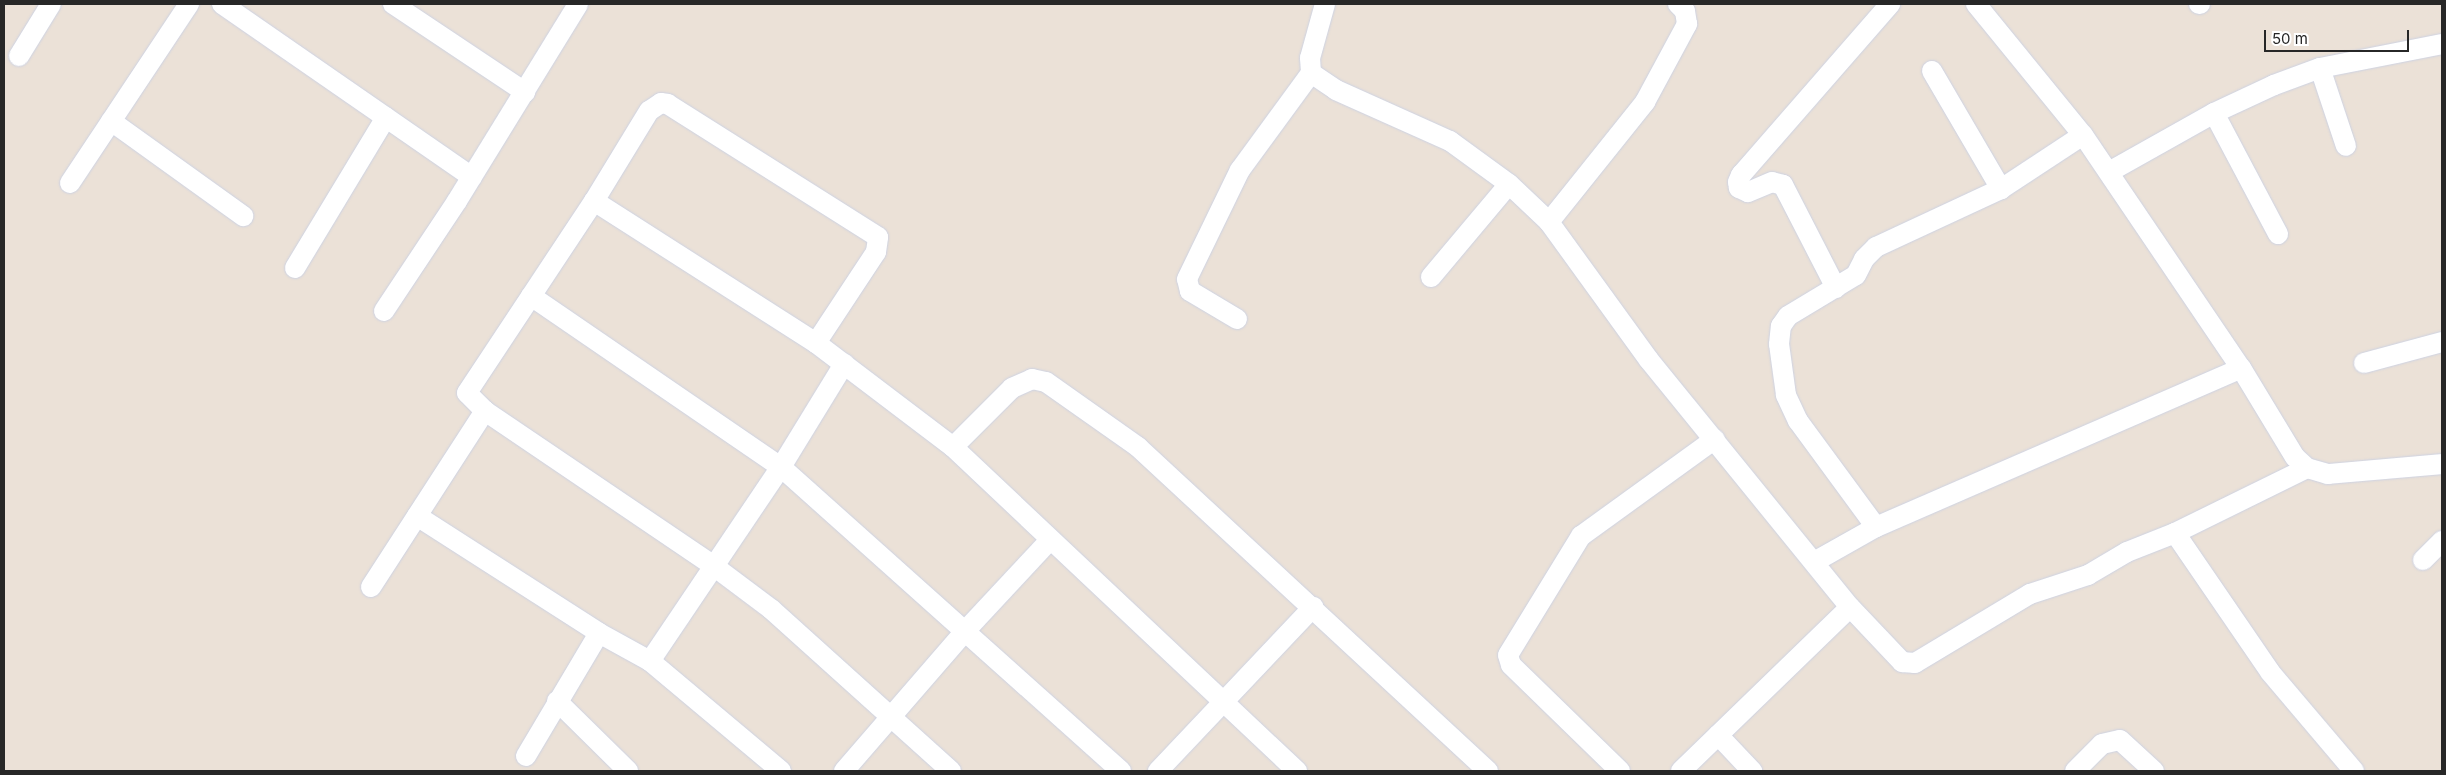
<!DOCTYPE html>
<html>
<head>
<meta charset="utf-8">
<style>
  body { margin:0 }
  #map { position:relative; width:2446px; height:775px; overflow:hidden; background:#ebe1d7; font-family:Inter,sans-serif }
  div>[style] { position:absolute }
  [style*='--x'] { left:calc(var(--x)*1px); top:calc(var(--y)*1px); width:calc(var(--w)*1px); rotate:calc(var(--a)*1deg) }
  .roads { filter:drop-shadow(0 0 1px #cdd2e2) drop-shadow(0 0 1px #cdd2e2) }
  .minor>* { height:20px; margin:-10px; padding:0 10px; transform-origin:10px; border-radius:10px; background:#fff }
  span { translate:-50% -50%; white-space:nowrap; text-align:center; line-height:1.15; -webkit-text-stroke:4px #fff; paint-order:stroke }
  .frame { position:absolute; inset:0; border:5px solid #272727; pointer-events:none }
  .scale { position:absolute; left:2264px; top:30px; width:145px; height:22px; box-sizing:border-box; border:2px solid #272727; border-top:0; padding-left:6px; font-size:15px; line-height:18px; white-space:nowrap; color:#272727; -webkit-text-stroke:4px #fff; paint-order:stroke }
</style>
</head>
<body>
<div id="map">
  <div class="roads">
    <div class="minor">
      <i style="--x:222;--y:4;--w:304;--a:34.7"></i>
      <i style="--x:393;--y:4;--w:159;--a:33.7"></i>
      <i style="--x:1325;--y:4;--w:56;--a:105.5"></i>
      <i style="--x:1310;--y:58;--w:15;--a:86"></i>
      <i style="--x:1311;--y:73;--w:30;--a:34"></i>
      <i style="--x:1336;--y:90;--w:125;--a:24.1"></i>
      <i style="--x:1450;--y:141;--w:73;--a:36.1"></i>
      <i style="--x:1509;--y:184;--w:55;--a:43.5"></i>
      <i style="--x:1549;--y:222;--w:170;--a:54.1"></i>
      <i style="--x:1649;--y:360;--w:318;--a:50.9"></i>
      <i style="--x:1850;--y:607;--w:76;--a:46.6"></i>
      <i style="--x:1902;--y:662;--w:13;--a:4"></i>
      <i style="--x:1915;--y:663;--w:134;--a:-31"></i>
      <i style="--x:2030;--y:594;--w:61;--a:-18.1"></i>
      <i style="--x:2088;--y:575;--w:45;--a:-30.5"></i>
      <i style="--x:2127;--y:552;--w:52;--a:-21.6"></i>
      <i style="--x:2175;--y:533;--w:147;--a:-26.2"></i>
      <i style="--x:1976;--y:4;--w:169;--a:50.8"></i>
      <i style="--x:2083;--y:135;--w:282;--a:55.9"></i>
      <i style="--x:2241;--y:368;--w:104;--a:58.8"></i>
      <i style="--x:2295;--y:457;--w:16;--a:43"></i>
      <i style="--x:2307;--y:468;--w:22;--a:16"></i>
      <i style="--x:2328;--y:474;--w:114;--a:-5"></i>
      <i style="--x:2199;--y:4;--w:1;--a:0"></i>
      <i style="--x:19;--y:56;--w:61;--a:-58.4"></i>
      <i style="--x:2320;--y:68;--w:82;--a:71.6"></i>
      <i style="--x:1932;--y:71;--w:137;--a:59.7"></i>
      <i style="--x:2214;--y:113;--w:137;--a:62.1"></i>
      <i style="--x:111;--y:121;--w:163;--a:35.7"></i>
      <i style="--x:2109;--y:172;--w:120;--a:-29.3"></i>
      <i style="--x:2214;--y:113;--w:66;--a:-25"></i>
      <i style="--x:2274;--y:85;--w:49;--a:-20.3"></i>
      <i style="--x:2320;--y:68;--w:124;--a:-11.1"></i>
      <i style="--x:70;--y:183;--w:215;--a:-56.4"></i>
      <i style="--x:594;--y:201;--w:264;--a:32.6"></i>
      <i style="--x:816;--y:343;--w:172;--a:37.2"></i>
      <i style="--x:953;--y:447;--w:473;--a:43.3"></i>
      <i style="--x:1549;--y:222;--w:154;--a:-51.3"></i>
      <i style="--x:1645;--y:102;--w:89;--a:-61.7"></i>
      <i style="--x:1687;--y:24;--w:13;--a:-99"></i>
      <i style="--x:1685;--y:11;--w:10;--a:-135"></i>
      <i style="--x:295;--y:268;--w:176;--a:-58.9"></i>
      <i style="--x:1431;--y:277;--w:121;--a:-50"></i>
      <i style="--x:1836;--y:288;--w:116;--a:-117.2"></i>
      <i style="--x:1783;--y:185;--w:11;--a:-165"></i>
      <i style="--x:1772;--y:182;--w:26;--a:157"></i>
      <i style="--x:1748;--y:192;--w:10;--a:-156"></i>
      <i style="--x:1739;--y:188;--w:6;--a:-99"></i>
      <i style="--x:1738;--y:182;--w:8;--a:-67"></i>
      <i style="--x:1741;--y:175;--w:227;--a:-48.9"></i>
      <i style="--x:531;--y:296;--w:303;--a:34.4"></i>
      <i style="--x:781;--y:467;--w:456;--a:41.8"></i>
      <i style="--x:384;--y:311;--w:132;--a:-56.4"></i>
      <i style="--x:457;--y:201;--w:231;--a:-58.4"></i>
      <i style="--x:1237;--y:319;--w:55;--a:-149.2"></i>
      <i style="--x:1190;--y:291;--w:12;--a:-104"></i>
      <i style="--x:1187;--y:279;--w:121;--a:-64.1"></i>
      <i style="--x:1240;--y:170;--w:120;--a:-53.8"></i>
      <i style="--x:816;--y:343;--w:109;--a:-56.6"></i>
      <i style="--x:876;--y:252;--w:15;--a:-82"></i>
      <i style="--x:878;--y:237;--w:249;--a:-147.7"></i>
      <i style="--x:668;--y:104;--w:7;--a:-172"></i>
      <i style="--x:661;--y:103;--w:14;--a:146"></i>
      <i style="--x:649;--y:111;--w:105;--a:121.4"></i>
      <i style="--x:594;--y:201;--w:230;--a:123.5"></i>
      <i style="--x:467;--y:393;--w:25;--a:45"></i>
      <i style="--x:485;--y:411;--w:278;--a:34.1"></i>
      <i style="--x:715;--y:567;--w:70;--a:36.9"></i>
      <i style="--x:771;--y:609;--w:242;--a:42"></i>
      <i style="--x:2364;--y:363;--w:81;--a:-15.1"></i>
      <i style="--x:953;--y:447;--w:83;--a:-45"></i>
      <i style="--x:1012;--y:388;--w:22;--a:-24"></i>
      <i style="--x:1032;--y:379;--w:14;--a:12"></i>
      <i style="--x:1046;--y:382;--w:113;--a:35.2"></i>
      <i style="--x:1138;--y:447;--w:477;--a:42.8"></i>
      <i style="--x:417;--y:516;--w:216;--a:32.7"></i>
      <i style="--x:599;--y:633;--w:58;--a:28.8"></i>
      <i style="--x:650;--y:661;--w:171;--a:40"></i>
      <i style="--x:1876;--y:527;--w:132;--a:-126.3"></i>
      <i style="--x:1798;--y:421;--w:29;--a:-115"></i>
      <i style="--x:1786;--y:395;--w:51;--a:-97.8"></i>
      <i style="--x:1779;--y:344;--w:18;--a:-84"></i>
      <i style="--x:1781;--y:326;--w:12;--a:-55"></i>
      <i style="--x:1788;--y:316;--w:79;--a:-31.1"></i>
      <i style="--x:1856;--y:275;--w:18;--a:-63"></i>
      <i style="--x:1864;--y:259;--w:17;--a:-45"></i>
      <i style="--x:1876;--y:247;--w:138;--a:-24.9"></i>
      <i style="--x:2001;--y:189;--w:98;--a:-33.4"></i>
      <i style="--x:2175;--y:533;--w:168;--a:55.6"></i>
      <i style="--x:2270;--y:672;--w:130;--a:49.7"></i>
      <i style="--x:2423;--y:560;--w:27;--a:-45"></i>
      <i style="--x:1814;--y:562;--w:71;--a:-29.4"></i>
      <i style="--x:1876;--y:527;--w:398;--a:-23.5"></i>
      <i style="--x:371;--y:587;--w:210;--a:-57.1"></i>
      <i style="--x:650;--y:661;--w:234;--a:-56"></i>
      <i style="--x:781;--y:467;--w:121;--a:-58.5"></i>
      <i style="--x:557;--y:701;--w:100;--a:44.6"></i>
      <i style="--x:1718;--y:735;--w:50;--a:46.6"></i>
      <i style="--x:526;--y:756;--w:143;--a:-59.3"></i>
      <i style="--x:844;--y:771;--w:186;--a:-49.1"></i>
      <i style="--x:966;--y:630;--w:123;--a:-47"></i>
      <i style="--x:1158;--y:771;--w:226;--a:-46.6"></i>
      <i style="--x:1620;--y:771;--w:152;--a:-135.8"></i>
      <i style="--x:1511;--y:665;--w:10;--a:-107"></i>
      <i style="--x:1508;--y:655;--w:140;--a:-58.5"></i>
      <i style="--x:1581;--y:536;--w:165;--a:-35.9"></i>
      <i style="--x:1681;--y:771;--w:235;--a:-44.1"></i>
      <i style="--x:2075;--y:771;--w:38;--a:-45"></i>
      <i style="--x:2102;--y:744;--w:18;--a:-13"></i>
      <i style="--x:2120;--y:740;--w:46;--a:42.4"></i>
    </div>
  </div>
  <div class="frame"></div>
  <div class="scale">50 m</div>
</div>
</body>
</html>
